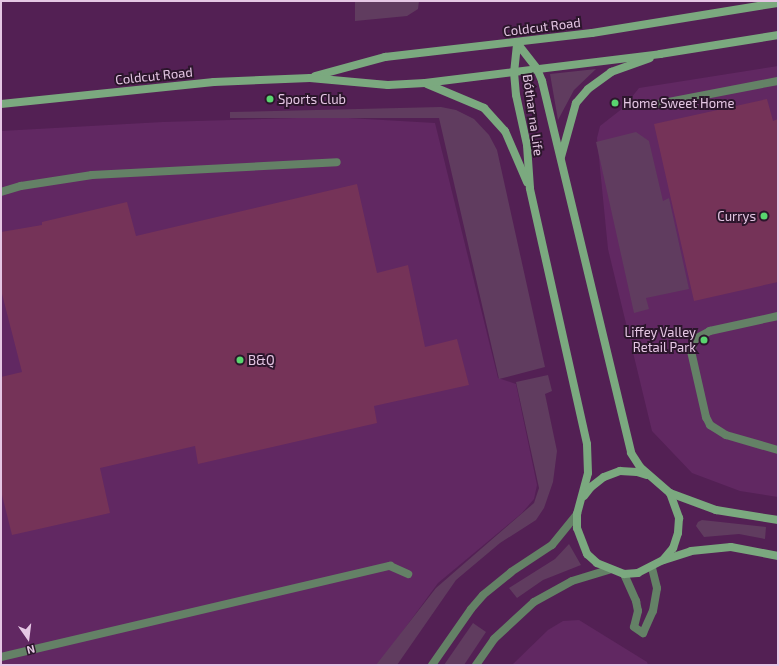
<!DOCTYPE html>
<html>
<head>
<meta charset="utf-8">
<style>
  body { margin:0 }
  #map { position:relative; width:779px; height:666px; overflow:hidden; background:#532054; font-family:"Exo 2",sans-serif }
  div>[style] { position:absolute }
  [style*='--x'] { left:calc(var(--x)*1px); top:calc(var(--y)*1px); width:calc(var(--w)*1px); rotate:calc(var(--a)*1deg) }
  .built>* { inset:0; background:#612862 }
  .green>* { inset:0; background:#603c5f }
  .building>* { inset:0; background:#753358 }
  .lane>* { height:8px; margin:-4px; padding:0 4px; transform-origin:4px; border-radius:4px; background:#648166 }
  .street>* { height:8px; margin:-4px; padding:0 4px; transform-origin:4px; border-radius:4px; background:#648166 }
  .secondary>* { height:8px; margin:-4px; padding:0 4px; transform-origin:4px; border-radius:4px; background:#7ba97f }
  .dots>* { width:11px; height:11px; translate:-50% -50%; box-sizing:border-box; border:2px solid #2c162c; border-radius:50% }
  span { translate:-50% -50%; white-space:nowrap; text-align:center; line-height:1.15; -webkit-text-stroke:4px #2c162c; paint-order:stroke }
  .street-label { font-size:13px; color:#e5c7e4 }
  .poi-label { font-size:13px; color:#e5c7e4 }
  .left { translate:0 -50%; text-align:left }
  .right { translate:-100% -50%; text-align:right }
  .frame { position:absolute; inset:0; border:2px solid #e5c7e4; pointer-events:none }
  .north { position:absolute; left:8px; top:618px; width:40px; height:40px; -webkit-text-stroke:3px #2c162c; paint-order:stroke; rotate:166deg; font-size:11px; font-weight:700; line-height:16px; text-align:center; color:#e5c7e4 }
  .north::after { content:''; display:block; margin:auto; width:14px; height:18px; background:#e5c7e4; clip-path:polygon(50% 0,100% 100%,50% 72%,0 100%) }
</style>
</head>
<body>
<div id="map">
  <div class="built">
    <i style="clip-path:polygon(778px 66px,778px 497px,740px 491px,692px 473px,652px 431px,608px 249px,597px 138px,600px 126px,623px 108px,639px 88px)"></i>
    <i style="clip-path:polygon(331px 117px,435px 123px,498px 378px,516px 384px,537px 485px,534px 499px,522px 513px,438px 583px,378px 665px,1px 665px,1px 131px,163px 122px)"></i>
    <i style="clip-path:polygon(579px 620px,647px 662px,648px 665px,512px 665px,548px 630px,563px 621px)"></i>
  </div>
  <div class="green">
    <i style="clip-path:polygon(355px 1px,419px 1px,418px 9px,407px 16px,355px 21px)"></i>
    <i style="clip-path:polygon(596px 69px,574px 90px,558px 120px,550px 74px)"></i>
    <i style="clip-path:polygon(441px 107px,456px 110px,474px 119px,489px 135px,497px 150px,545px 367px,499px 379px,439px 118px,230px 118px,230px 112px)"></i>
    <i style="clip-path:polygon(636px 132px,649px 141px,663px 201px,669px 198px,689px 289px,646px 298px,649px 309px,634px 313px,596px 142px)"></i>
    <i style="clip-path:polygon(548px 375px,552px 391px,545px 394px,557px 451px,553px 482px,544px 508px,536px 520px,500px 543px,456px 580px,397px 665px,376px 665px,436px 588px,534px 503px,539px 488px,516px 382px)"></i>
    <i style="clip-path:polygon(702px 520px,766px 527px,765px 539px,739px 534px,704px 537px,696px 526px,698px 522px)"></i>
    <i style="clip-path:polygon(569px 544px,581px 565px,543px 580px,517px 598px,509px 588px,555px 559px)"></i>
    <i style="clip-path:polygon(473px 623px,486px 632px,464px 665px,444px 665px)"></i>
  </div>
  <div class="building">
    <i style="clip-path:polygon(767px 99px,773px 121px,778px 119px,778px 282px,694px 301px,654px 124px)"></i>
    <i style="clip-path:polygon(357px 184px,377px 273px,408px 265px,425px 347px,457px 339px,469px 385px,374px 406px,377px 423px,198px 464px,195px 446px,100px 468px,110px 513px,12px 535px,1px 491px,1px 377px,22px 372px,1px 290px,1px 232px,42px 225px,42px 222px,127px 202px,136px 236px)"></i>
  </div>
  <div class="lane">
    <i style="--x:653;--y:105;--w:127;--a:-10.9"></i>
    <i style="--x:1;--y:192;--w:21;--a:-17"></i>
    <i style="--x:21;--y:186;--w:72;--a:-8.8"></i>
    <i style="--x:92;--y:175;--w:245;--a:-3"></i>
    <i style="--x:778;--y:316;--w:70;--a:167.6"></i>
    <i style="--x:710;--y:331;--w:17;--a:152"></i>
    <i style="--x:695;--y:339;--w:13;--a:108"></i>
    <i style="--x:691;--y:351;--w:68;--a:77.2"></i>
    <i style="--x:706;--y:417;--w:9;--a:63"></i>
    <i style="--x:710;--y:425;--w:19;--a:32"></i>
    <i style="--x:726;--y:435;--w:54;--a:16.1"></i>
    <i style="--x:624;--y:574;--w:30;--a:66"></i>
    <i style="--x:636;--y:601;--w:10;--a:79"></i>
    <i style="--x:638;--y:611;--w:16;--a:104"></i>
    <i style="--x:634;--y:627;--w:11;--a:34"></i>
    <i style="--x:643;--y:633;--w:24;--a:-66"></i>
    <i style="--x:653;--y:611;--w:23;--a:-80"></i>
    <i style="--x:657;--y:588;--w:21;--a:-104"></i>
    <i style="--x:1;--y:657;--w:400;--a:-13.2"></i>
    <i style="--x:390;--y:566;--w:20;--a:24"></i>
  </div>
  <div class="street">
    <i style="--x:432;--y:665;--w:68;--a:-55.1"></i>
    <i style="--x:471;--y:609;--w:18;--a:-49"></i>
    <i style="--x:483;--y:595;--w:36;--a:-39"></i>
    <i style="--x:511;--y:572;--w:49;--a:-33.4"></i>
    <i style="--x:552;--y:545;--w:40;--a:-51"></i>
    <i style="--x:476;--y:665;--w:32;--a:-55"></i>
    <i style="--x:494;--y:639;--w:54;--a:-42.8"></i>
    <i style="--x:534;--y:602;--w:43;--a:-28.9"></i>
    <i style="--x:572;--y:581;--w:39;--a:-17"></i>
  </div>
  <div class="secondary">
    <i style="--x:517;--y:43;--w:33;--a:52"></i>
    <i style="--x:537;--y:69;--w:13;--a:67"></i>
    <i style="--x:542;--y:81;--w:382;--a:76.5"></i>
    <i style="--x:631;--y:453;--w:17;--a:57"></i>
    <i style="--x:640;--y:467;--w:40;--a:41"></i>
    <i style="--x:670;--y:493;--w:27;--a:70"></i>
    <i style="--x:679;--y:518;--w:15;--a:94"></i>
    <i style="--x:678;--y:533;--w:16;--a:108"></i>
    <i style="--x:673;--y:548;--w:16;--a:130"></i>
    <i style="--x:663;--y:560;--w:28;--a:153"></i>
    <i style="--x:638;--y:573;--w:14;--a:176"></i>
    <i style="--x:624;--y:574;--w:29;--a:-158"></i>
    <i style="--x:597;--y:563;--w:13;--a:-138"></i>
    <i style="--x:587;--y:554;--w:28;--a:-111"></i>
    <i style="--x:577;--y:528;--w:14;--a:-90"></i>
    <i style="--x:577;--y:514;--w:42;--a:-75"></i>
    <i style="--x:588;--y:473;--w:29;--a:-92"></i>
    <i style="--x:587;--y:444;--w:262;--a:-102.6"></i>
    <i style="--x:530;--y:188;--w:43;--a:-94"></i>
    <i style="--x:527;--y:145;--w:51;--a:-102.4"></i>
    <i style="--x:516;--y:95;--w:22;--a:-95"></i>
    <i style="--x:514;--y:73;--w:30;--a:-84"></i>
    <i style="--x:315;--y:76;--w:73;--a:-15.2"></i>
    <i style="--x:385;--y:57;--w:208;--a:-6.6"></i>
    <i style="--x:592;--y:33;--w:188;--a:-9.2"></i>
    <i style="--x:427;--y:84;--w:62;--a:22.8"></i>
    <i style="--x:484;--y:108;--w:31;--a:48"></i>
    <i style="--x:505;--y:131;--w:56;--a:66.7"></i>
    <i style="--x:1;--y:104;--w:214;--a:-5.9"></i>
    <i style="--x:214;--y:82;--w:96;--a:-2.4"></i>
    <i style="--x:310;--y:78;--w:78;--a:5.1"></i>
    <i style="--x:388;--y:85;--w:37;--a:-3"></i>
    <i style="--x:425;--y:83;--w:237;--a:-7"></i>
    <i style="--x:660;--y:54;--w:120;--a:-9.1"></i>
    <i style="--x:561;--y:157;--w:56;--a:-74.5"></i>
    <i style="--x:576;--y:103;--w:18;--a:-49"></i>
    <i style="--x:588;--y:89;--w:29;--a:-36"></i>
    <i style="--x:611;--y:72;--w:41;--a:-19.7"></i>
    <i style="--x:670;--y:493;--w:49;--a:20.3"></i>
    <i style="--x:716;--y:510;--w:63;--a:9.2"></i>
    <i style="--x:584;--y:496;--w:11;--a:-52"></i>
    <i style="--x:591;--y:487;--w:16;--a:-38"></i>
    <i style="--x:604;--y:477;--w:17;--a:-21"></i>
    <i style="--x:620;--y:471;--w:17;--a:3"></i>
    <i style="--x:637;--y:472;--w:10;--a:17"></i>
    <i style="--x:664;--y:560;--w:28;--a:-18"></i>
    <i style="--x:691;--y:551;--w:40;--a:-5.7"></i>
    <i style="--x:731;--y:547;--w:48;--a:10.8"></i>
  </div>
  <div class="dots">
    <i style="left:270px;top:99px;background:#59d56f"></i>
    <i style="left:615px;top:103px;background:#59d56f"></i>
    <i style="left:764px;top:216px;background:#59d56f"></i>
    <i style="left:704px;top:340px;background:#59d56f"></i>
    <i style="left:240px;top:360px;background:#59d56f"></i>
  </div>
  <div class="street-label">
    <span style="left:542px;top:27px;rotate:-7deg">Coldcut Road</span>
    <span style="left:154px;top:76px;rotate:-6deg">Coldcut Road</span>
    <span style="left:533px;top:115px;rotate:82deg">Bóthar na Life</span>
  </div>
  <div class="poi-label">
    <span class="left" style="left:278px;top:99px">Sports Club</span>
    <span class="left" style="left:623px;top:103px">Home Sweet Home</span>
    <span class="right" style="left:756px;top:216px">Currys</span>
    <span class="right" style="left:696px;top:340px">Liffey Valley<br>Retail Park</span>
    <span class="left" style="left:248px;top:360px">B&amp;Q</span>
  </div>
  <div class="frame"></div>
  <div class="north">N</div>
</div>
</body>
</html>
